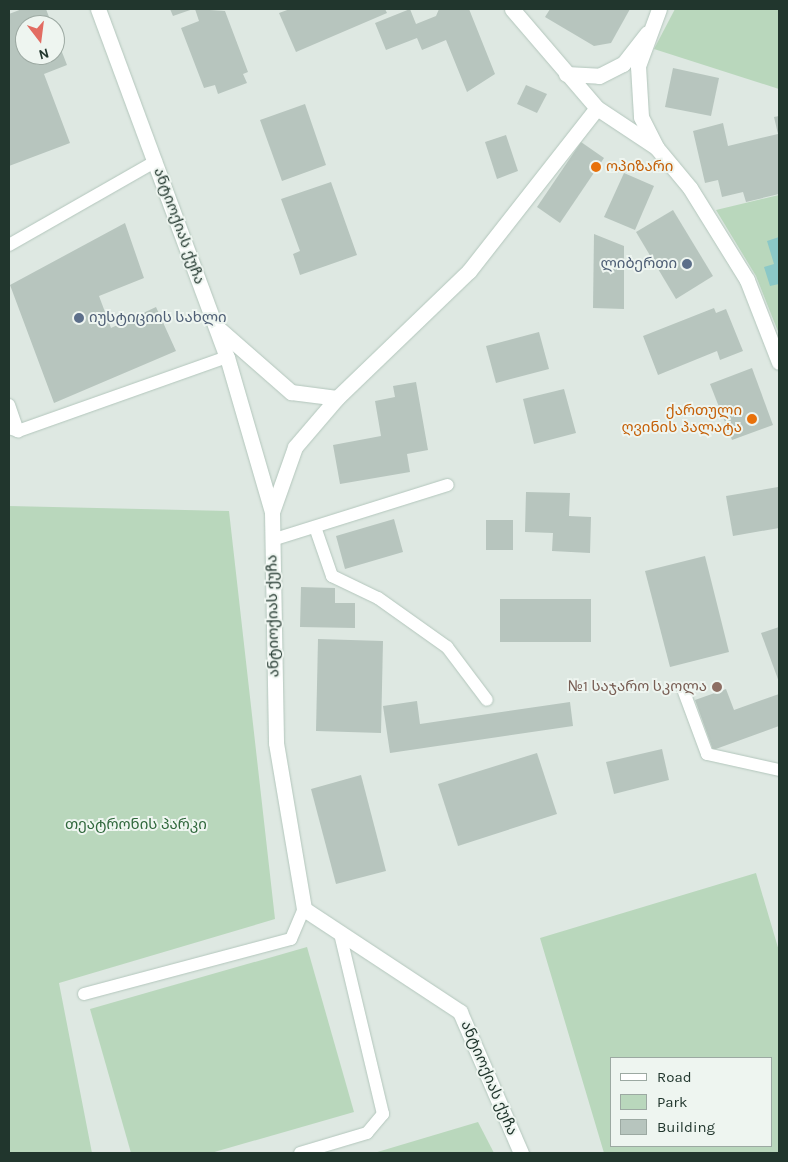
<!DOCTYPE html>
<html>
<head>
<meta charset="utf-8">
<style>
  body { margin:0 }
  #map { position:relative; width:788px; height:1162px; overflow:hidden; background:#dee8e2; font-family:Karla,"Noto Sans Georgian",sans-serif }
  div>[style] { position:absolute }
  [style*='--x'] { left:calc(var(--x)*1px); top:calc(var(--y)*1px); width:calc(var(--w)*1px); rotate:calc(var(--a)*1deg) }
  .green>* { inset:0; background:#b9d7bc }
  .water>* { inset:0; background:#8bc8c7 }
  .building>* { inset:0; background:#b7c5be }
  .roads { filter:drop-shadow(0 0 1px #b3c6bc) drop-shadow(0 0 1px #b3c6bc) }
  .service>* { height:12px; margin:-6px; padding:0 6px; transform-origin:6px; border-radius:6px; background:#fff }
  .minor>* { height:15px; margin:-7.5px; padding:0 7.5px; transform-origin:7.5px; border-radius:7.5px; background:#fff }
  .secondary>* { height:15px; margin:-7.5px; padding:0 7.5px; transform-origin:7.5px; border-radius:7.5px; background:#fff }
  .dots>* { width:14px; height:14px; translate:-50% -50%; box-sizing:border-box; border:2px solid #eef5f0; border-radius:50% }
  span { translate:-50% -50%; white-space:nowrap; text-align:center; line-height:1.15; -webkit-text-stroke:4px #eef5f0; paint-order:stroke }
  .food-label { font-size:15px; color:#c56008 }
  .left { translate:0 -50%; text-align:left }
  .right { translate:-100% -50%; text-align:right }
  .street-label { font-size:15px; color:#21362d }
  .service-label { font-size:15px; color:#4e5e75 }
  .education-label { font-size:15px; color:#785e54 }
  .park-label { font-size:15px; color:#30683c }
  .frame { position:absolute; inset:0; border:10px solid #21362d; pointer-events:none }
  .legend { position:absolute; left:610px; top:1057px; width:162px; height:90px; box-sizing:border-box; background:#eef5f0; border:1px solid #9ca9a2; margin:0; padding:6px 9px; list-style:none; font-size:15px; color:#21362d }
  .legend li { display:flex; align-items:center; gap:10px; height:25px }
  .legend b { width:25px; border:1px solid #9ca9a2 }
  .north { position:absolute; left:15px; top:15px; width:50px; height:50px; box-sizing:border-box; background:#eef5f0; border:1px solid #9ca9a2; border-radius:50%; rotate:165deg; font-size:14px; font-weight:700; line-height:20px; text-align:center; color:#21362d }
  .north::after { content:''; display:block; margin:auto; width:18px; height:22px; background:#e26c62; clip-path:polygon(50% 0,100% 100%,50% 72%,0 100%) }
</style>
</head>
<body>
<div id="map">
  <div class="green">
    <i style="clip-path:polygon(675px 9px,779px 9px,779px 89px,654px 49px)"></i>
    <i style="clip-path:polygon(779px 195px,779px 334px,756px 276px,716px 210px)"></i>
    <i style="clip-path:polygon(9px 506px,229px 511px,275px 919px,59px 983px,92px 1153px,9px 1153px)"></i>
    <i style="clip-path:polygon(evenodd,756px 873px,779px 951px,779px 1153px,604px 1153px,540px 938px,756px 873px,612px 1058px,772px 1058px,772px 1146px,612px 1146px,612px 1058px)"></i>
    <i style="clip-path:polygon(307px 947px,354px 1112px,211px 1153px,131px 1153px,90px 1009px)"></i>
    <i style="clip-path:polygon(478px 1122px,494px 1153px,374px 1153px)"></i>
  </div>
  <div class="water">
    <i style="clip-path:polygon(779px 237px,779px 284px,770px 286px,764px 267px,774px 264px,767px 241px)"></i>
  </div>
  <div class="building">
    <i style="clip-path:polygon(22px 9px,46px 9px,52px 25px,25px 25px,25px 55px,55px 55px,55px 34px,67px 65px,44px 74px,70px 143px,9px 166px,9px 14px)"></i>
    <i style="clip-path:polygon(170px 9px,193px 9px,173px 16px)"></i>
    <i style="clip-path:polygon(195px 9px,225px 11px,248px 72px,243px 74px,247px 83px,218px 94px,215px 85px,204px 88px,181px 28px,199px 21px)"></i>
    <i style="clip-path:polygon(290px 9px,385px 9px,387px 13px,296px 52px,279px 13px)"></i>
    <i style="clip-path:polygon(410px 9px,416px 24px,436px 16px,439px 9px,469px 9px,495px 74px,467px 92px,446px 40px,422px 50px,417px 38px,386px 50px,375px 23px)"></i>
    <i style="clip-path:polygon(550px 9px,630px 9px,611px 43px,594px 46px,545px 17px)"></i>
    <i style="clip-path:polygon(673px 68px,719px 78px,711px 116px,665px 107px)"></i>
    <i style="clip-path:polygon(526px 85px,547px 94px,537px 113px,517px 104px)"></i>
    <i style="clip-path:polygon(305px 104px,326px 165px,282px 181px,260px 120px)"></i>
    <i style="clip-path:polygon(779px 116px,779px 194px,746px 202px,743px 192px,722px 197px,718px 180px,705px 183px,693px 131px,723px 123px,728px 146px,778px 134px,774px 117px)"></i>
    <i style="clip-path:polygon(506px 135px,518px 171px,497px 179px,485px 142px)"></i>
    <i style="clip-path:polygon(581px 142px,604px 158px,560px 223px,537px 207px)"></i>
    <i style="clip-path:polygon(624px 173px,654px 186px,635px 230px,604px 217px)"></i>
    <i style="clip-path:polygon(331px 182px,357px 255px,300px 275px,293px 254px,300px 251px,281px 199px)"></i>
    <i style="clip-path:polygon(673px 210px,713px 276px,676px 299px,636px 232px)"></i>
    <i style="clip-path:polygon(125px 223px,144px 278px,99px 296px,111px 328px,156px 307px,176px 351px,54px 403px,10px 285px)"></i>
    <i style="clip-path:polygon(594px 234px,624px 246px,624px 309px,593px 308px)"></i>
    <i style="clip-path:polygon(714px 308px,716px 313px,726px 309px,743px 351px,720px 360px,717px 351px,658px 375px,643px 336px)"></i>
    <i style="clip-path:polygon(539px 332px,549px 369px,496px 383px,486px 346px)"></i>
    <i style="clip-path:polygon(752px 368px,773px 425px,732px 440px,710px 384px)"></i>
    <i style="clip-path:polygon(416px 382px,428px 450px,407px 454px,410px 472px,340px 484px,333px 445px,381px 436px,375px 401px,395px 397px,393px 386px)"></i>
    <i style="clip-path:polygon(564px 389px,576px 433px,534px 444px,523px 399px)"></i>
    <i style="clip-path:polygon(778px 487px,779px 528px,733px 536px,726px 496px)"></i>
    <i style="clip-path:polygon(526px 492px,570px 493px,569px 516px,591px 517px,590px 553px,552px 551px,553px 533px,525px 532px)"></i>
    <i style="clip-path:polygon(394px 519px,403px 552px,345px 569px,336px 536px)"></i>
    <i style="clip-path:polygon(486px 520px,513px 520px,513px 550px,486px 550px)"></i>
    <i style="clip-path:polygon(705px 556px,729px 652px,670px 667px,645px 571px)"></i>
    <i style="clip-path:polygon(301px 587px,335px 588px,335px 603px,355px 603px,355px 628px,300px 627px)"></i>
    <i style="clip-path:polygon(500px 599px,591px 599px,591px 642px,500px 642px)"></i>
    <i style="clip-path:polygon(779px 627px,779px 682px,761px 633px)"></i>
    <i style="clip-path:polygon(318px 639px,383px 641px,381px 733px,316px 731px)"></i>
    <i style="clip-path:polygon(726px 689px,734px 710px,779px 694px,779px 726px,713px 750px,695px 700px)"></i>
    <i style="clip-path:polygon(417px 701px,420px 724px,570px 702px,573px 726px,390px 753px,383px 706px)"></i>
    <i style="clip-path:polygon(662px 749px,669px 780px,614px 794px,606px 762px)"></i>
    <i style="clip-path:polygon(537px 753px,557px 814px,458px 846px,438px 784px)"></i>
    <i style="clip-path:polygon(361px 775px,386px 871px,336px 884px,311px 789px)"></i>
  </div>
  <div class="roads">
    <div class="service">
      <i style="--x:9;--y:245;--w:169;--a:-29.7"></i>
      <i style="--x:9;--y:405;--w:28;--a:71"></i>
      <i style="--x:9;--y:428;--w:9;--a:18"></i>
      <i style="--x:18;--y:431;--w:222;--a:-19.5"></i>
      <i style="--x:315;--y:527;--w:52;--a:70.9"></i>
      <i style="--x:332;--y:576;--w:51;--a:25.6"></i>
      <i style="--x:378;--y:598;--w:85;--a:35.4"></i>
      <i style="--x:447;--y:647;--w:66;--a:53"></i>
      <i style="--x:272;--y:540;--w:184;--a:-17.4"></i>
      <i style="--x:684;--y:692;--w:66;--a:69.6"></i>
      <i style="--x:707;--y:754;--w:74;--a:12.5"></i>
      <i style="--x:84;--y:994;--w:214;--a:-14.9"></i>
      <i style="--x:291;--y:939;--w:33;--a:-67"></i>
      <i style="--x:300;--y:1153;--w:70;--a:-16.6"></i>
      <i style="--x:367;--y:1133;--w:25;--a:-50"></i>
      <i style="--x:383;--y:1114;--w:186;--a:-103.4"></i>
    </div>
    <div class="minor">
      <i style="--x:98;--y:9;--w:371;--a:69.7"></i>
      <i style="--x:227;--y:357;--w:161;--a:73.8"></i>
      <i style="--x:272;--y:512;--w:231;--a:89"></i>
      <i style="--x:276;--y:743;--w:168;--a:80.4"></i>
      <i style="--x:304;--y:909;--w:187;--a:33.4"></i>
      <i style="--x:460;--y:1012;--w:154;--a:66.6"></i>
      <i style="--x:512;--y:9;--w:130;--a:49.4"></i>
      <i style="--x:597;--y:108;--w:71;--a:33.5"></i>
      <i style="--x:566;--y:74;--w:33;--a:3"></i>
      <i style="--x:599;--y:76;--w:27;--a:-27"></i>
      <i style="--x:623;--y:64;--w:39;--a:-52"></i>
      <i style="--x:219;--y:329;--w:96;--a:41.2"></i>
      <i style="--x:291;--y:392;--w:46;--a:7.4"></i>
      <i style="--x:272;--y:512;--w:69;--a:-70.5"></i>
      <i style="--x:295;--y:447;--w:65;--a:-49.4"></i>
      <i style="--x:337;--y:398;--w:183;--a:-43.9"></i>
      <i style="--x:469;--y:271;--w:207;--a:-51.9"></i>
    </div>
    <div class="secondary">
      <i style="--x:659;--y:9;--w:61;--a:110.2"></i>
      <i style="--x:638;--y:66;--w:51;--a:86.6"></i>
      <i style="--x:641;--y:117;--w:34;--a:63"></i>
      <i style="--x:656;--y:147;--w:53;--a:50.3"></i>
      <i style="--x:690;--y:188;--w:108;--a:58.2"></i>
      <i style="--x:747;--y:280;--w:88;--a:68.7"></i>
    </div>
  </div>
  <div class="dots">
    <i style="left:596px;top:167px;background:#e8710a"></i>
    <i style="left:687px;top:264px;background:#5c6f8a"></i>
    <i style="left:79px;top:318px;background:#5c6f8a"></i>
    <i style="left:752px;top:419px;background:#e8710a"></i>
    <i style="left:717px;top:687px;background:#8d6e63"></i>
  </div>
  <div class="food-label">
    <span class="left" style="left:606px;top:167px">ოპიზარი</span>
    <span class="right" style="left:742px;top:419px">ქართული<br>ღვინის პალატა</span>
  </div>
  <div class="street-label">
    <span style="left:179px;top:226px;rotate:70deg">ანტიოქიას ქუჩა</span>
    <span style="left:273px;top:616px;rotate:-91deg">ანტიოქიას ქუჩა</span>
    <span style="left:489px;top:1078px;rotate:67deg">ანტიოქიას ქუჩა</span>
  </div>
  <div class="service-label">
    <span class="right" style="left:677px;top:264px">ლიბერთი</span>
    <span class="left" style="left:89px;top:318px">იუსტიციის სახლი</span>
  </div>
  <div class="education-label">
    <span class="right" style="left:707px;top:687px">№1 საჯარო სკოლა</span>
  </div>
  <div class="park-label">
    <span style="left:136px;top:825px">თეატრონის პარკი</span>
  </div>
  <div class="frame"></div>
  <ul class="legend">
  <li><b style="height:6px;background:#fff"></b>Road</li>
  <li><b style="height:14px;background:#b9d7bc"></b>Park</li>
  <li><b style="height:14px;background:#b7c5be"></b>Building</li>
  </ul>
  <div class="north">N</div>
</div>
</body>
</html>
